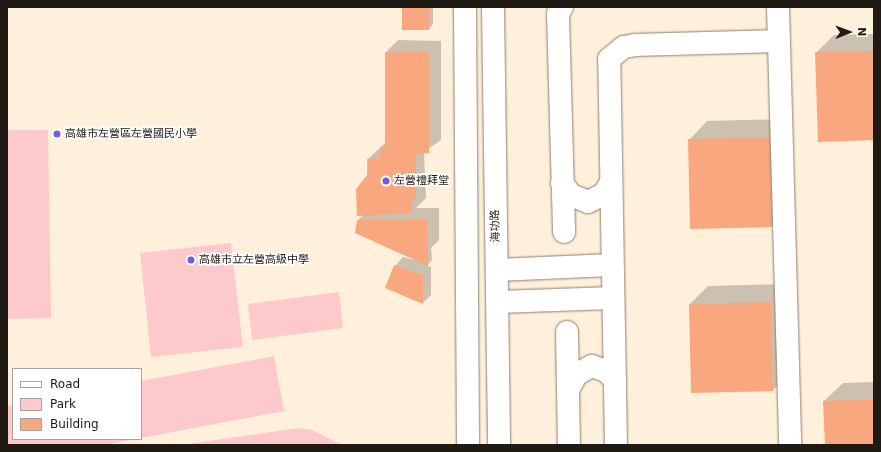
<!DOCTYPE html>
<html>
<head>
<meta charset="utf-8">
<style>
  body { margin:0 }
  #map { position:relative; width:881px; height:452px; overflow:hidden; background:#fff0dc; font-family:"DejaVu Sans","Noto Sans TC",sans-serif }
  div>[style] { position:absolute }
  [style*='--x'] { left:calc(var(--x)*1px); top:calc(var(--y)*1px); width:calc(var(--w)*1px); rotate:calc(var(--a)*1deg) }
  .green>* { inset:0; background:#fec9ca }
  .shadow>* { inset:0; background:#0003 }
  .building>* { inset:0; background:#f9a77e }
  .roads { filter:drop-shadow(0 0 1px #8d806e) drop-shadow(0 0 1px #8d806e) }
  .minor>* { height:22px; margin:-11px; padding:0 11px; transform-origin:11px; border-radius:11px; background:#fff }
  .dots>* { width:11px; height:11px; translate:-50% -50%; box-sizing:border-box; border:2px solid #fff; border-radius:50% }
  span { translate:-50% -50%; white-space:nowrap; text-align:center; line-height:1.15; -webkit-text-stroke:3.5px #fff; paint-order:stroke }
  .poi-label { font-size:11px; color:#1f1a13 }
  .left { translate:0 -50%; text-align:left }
  .street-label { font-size:11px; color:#1f1a13 }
  .frame { position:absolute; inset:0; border:8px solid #1f1a13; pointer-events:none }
  .legend { position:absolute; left:12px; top:368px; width:130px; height:72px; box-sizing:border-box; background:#fff; border:1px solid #a5a3a1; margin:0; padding:5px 7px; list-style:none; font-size:12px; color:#1f1a13 }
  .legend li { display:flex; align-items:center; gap:8px; height:20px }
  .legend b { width:20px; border:1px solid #a5a3a1 }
  .north { position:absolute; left:829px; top:12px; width:40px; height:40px; -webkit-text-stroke:3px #fff; paint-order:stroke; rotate:89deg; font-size:11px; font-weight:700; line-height:16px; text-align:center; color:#1f1a13 }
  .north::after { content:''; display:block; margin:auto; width:14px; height:18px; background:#1f1a13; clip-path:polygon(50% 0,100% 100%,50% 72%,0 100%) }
</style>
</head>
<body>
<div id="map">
  <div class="green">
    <i style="clip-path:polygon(7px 130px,48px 130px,51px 318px,7px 319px)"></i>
    <i style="clip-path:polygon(231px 243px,243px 347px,151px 357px,140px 253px)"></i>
    <i style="clip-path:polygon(339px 292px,343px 328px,252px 340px,248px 304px)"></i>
    <i style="clip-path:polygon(274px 356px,284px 411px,141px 438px,141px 381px)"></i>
    <i style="clip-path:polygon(13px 405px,13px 439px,136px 439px,104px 445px,7px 445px,7px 406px)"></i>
    <i style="clip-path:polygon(298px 428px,312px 430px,342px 445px,181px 445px)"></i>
  </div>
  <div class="shadow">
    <i style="clip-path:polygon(403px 7px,433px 7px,433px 24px,429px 29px)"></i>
    <i style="clip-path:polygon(874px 34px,874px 139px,816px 53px,834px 35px)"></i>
    <i style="clip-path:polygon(398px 40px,441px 41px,441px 140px,424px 152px,426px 198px,416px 208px,439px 208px,439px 240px,431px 248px,432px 260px,427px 266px,431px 267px,431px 295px,423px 303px,395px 266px,403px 257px,422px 262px,356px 233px,358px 220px,364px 214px,368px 159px,386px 142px,386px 52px)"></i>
    <i style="clip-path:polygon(787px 119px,790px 207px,772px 226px,689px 140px,707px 121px)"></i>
    <i style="clip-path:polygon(789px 284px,791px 372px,773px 390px,692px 392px,690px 304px,708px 286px)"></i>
    <i style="clip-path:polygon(874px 382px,874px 445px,826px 445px,824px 401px,843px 383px)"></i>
  </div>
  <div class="building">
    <i style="clip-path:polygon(402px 7px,429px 7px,429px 30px,402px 30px)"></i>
    <i style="clip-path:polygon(874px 51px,874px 140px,818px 142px,815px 52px)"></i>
    <i style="clip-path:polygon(385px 52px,429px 52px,429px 153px,416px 153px,416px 200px,412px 200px,412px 213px,357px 216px,356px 189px,368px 174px,367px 159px,380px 158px,380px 147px,385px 147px)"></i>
    <i style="clip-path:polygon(770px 137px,772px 227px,690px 229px,688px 139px)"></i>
    <i style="clip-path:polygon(427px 219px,428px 266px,355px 233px,357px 220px)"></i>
    <i style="clip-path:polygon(394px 265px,423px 275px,423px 304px,385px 288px)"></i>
    <i style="clip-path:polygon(771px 302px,773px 391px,691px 393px,689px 304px)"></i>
    <i style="clip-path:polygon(874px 399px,874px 445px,825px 445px,823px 401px)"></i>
  </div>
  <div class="roads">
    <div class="minor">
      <i style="--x:465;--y:7;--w:438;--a:89.6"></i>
      <i style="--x:493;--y:7;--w:438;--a:89.2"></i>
      <i style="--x:562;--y:7;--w:8;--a:120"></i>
      <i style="--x:558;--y:14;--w:218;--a:88.4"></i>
      <i style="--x:778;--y:7;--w:438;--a:88.4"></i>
      <i style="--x:562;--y:183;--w:15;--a:53"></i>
      <i style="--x:571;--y:195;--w:18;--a:22"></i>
      <i style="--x:588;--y:202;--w:18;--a:-27"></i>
      <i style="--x:604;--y:194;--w:12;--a:-59"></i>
      <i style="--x:497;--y:270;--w:115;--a:-2.5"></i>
      <i style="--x:498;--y:302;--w:115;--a:-2"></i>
      <i style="--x:567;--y:332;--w:113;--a:89"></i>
      <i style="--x:568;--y:390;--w:18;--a:-61"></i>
      <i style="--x:577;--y:374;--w:17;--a:-28"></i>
      <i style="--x:592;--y:366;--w:15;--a:20"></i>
      <i style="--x:606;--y:371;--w:13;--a:45"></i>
      <i style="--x:616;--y:445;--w:386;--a:-91"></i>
      <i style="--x:609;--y:59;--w:19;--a:-39"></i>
      <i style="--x:624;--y:47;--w:11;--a:-10"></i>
      <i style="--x:635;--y:45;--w:144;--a:-1.6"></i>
    </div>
  </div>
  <div class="dots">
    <i style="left:57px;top:134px;background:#735cd7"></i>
    <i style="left:386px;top:181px;background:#735cd7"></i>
    <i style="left:191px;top:260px;background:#735cd7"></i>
  </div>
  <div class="poi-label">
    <span class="left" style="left:65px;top:134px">高雄市左營區左營國民小學</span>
    <span class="left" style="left:394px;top:181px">左營禮拜堂</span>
    <span class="left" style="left:199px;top:260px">高雄市立左營高級中學</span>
  </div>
  <div class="street-label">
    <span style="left:496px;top:226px;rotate:-91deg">海功路</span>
  </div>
  <div class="frame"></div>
  <ul class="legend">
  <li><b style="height:5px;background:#fff"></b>Road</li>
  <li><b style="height:11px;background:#fec9ca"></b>Park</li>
  <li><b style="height:11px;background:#f9a77e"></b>Building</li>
  </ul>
  <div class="north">N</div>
</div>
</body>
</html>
